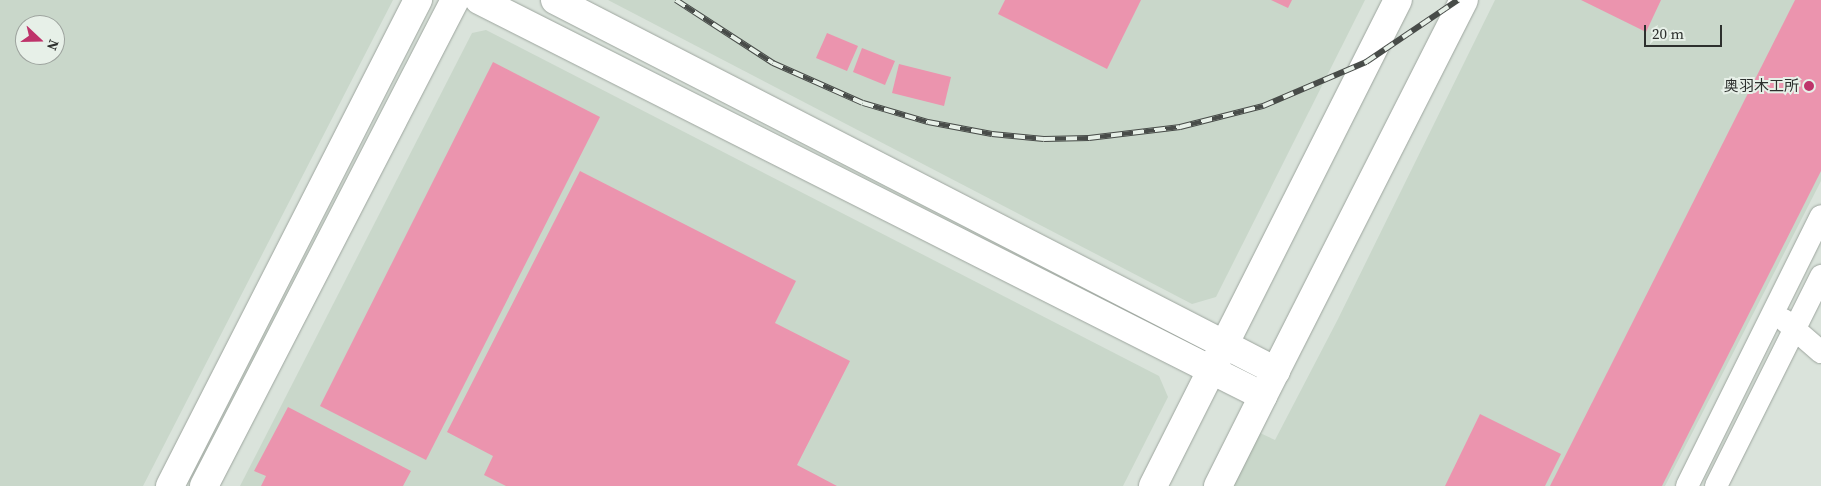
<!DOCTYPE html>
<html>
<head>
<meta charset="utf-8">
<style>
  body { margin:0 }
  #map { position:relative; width:1821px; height:486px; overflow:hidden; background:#dae3db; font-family:"Source Serif 4","Noto Sans JP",serif }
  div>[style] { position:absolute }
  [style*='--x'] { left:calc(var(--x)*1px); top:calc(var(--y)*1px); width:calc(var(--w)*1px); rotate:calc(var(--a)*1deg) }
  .built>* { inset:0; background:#c9d7ca }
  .building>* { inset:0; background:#eb94ae }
  .roads { filter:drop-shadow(0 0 1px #9da59e) drop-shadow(0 0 1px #9da59e) }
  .street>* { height:22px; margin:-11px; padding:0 11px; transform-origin:11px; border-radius:11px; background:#fff }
  .secondary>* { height:28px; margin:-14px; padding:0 14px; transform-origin:14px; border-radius:14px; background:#fff }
  .rail>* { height:5.5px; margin-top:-2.75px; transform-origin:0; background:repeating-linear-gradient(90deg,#e7f0e8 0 11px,#484c49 0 22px); box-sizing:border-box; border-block:1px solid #484c49 }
  .dots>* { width:14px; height:14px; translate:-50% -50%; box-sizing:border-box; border:2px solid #e7f0e8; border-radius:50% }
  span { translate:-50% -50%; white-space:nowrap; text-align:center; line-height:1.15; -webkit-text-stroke:4px #e7f0e8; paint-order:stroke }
  .poi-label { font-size:15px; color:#2d302e }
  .right { translate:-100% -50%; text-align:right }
  .north { position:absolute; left:15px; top:15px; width:50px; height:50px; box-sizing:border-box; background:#e7f0e8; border:1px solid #9da39e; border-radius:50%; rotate:111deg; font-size:14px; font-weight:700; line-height:20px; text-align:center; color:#2d302e }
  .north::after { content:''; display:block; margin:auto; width:18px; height:22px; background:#be336a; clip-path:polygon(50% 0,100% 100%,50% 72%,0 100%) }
  .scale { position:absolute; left:1644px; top:25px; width:78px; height:22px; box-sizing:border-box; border:2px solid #2d302e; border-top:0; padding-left:6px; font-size:15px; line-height:18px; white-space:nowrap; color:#2d302e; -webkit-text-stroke:4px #e7f0e8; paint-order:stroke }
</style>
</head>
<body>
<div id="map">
  <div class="built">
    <i style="clip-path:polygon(evenodd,0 0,393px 0,143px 486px,0 486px,0 0,25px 25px,55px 25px,55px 55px,25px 55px,25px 25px)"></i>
    <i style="clip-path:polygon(608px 0,1365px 0,1216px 297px,1192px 304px)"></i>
    <i style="clip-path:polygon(1495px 0,1821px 0,1821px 181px,1665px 486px,1233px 486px,1260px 433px,1275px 440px,1338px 319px)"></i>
    <i style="clip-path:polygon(486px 30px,1159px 376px,1168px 397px,1123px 486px,240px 486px,472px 33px)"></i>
  </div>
  <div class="building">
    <i style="clip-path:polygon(1005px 0,1141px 0,1107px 69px,998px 14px)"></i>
    <i style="clip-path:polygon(1271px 0,1292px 0,1288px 8px)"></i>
    <i style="clip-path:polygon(1581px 0,1661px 0,1646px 32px)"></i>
    <i style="clip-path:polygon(1795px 0,1821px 0,1821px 171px,1662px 486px,1550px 486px)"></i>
    <i style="clip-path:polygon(827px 33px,858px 46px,847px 71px,816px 58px)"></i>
    <i style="clip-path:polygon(862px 48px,895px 61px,885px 85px,853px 72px)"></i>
    <i style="clip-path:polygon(493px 62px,600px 117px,426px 460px,320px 406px)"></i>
    <i style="clip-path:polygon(899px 64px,951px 77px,944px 106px,892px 93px)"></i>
    <i style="clip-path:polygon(580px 171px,796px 281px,775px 323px,850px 361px,797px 465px,837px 486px,506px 486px,484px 475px,493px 456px,447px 432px)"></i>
    <i style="clip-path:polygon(288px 407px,411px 471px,403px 486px,261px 486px,266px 476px,254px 471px)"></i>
    <i style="clip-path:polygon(1480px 414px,1561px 454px,1545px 486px,1445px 486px)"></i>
  </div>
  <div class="roads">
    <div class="street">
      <i style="--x:1784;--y:320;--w:49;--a:40.9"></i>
      <i style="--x:1687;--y:486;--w:301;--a:-63.6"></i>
      <i style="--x:1716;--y:486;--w:235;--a:-63.4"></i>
    </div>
    <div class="secondary">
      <i style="--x:479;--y:0;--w:878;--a:26.8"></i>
      <i style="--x:1263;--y:396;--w:444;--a:-63.1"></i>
      <i style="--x:555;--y:0;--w:811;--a:27.23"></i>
      <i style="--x:170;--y:486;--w:546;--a:-62.97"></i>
      <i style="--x:204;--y:486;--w:547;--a:-62.69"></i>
      <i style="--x:1153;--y:486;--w:544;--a:-63.25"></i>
      <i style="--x:1218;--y:486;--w:101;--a:-63.4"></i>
    </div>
  </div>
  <div class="rail">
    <i style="--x:676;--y:0;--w:116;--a:33"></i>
    <i style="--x:773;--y:63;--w:98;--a:24"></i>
    <i style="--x:863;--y:103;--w:68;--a:16.3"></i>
    <i style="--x:928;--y:122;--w:65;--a:10.6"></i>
    <i style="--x:992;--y:134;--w:52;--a:5.5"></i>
    <i style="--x:1044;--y:139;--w:45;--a:-1.3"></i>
    <i style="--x:1089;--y:138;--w:92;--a:-6.9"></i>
    <i style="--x:1180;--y:127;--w:86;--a:-14.2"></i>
    <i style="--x:1263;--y:106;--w:112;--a:-23.1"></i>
    <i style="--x:1366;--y:62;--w:111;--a:-34"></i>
  </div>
  <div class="dots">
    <i style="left:1809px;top:86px;background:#be336a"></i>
  </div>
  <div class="poi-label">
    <span class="right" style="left:1799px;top:86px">奥羽木工所</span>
  </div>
  <div class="north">N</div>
  <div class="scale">20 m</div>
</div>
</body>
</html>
